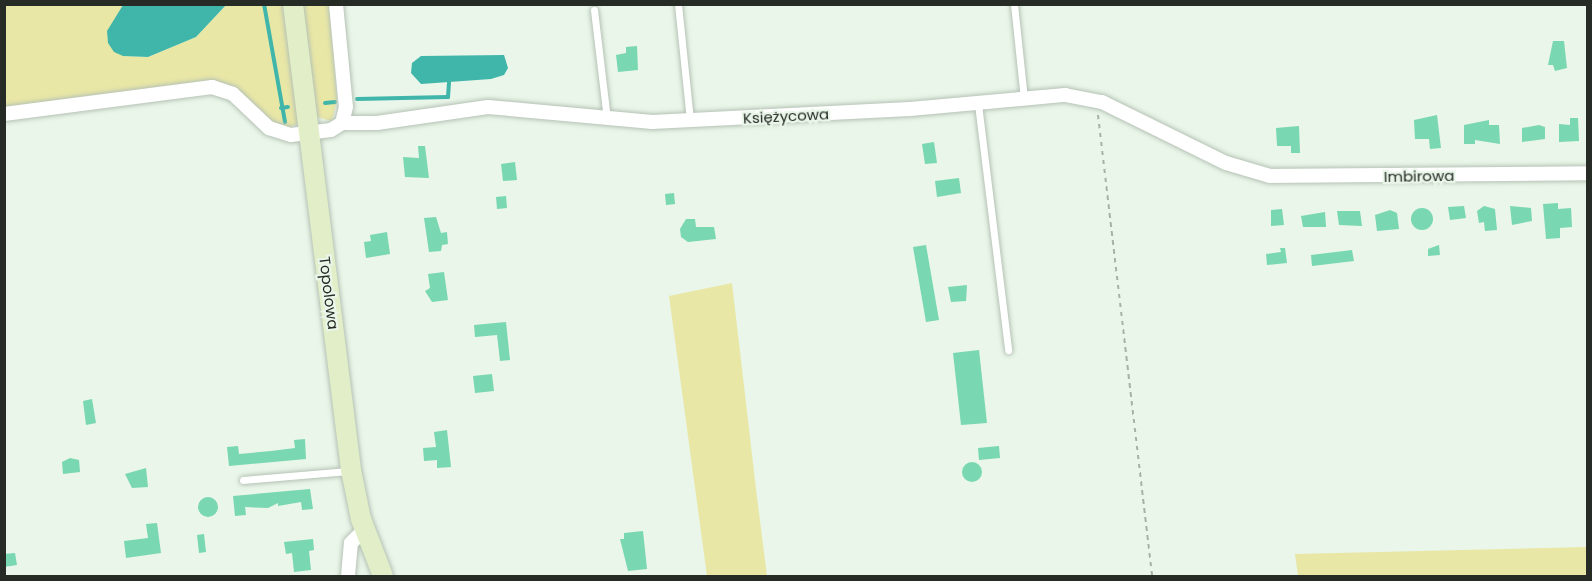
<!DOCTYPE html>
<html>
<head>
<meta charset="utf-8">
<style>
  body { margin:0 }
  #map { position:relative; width:1592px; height:581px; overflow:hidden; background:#e9f6e9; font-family:Poppins,sans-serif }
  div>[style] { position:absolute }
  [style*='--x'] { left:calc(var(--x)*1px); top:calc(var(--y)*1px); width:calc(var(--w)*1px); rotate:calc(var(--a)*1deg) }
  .green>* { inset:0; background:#e9e7a6 }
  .water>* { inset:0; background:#40b6aa }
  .stream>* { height:4px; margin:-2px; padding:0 2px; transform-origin:2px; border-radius:2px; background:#40b6aa }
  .building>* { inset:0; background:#79d7b1 }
  .round { border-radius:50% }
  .path>* { height:2px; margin-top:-1px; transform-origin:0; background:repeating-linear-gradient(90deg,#a7b2a7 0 4.5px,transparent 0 9px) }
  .roads { filter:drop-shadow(0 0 2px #b5c2b5) drop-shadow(0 0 2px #b5c2b5) }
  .lane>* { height:7px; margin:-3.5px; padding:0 3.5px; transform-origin:3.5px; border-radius:3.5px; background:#fff }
  .street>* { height:14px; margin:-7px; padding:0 7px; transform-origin:7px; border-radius:7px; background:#fff }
  .secondary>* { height:20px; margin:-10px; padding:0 10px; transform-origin:10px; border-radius:10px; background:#e1eec8 }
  span { translate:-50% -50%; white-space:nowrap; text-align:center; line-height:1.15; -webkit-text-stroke:4.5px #e9f6e9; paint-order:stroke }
  .street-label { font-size:15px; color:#262b26 }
  .frame { position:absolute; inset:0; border:6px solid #262b26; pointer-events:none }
</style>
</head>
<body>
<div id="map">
  <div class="green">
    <i style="clip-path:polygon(4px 5px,123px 5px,117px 16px,123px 56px,148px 57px,196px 37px,226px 5px,287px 5px,301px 122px,286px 129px,274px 125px,236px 89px,203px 81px,5px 108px)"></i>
    <i style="clip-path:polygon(303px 5px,329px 5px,337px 100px,332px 121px,316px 117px)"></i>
    <i style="clip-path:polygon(732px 283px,756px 489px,767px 576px,707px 576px,669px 296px)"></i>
    <i style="clip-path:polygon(1587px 547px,1587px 576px,1298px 576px,1295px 554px)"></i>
  </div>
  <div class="water">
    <i style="clip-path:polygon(123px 5px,123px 4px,226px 5px,196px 37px,148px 57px,123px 56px,114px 52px,108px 43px,107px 31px)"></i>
    <i style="clip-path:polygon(504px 55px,508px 68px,504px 75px,491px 79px,421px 84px,411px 73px,412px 63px,421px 56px)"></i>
  </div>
  <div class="stream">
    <i style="--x:264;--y:4;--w:120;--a:79.9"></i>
    <i style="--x:357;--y:99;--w:91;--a:-1.3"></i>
    <i style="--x:448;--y:97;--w:15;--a:-86"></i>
    <i style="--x:325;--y:103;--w:10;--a:-6"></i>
    <i style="--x:281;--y:108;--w:7;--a:-8"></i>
  </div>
  <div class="building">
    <i style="clip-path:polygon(1553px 41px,1564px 41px,1567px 68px,1555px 71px,1553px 65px,1548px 65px)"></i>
    <i style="clip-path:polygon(637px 46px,638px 70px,618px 72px,616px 55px,626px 53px,626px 47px)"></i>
    <i style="clip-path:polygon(1437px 115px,1441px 148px,1430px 149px,1429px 139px,1415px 139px,1414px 120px)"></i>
    <i style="clip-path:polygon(1570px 118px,1578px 118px,1579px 141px,1559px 142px,1559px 124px,1570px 125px)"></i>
    <i style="clip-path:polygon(1489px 120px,1489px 125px,1499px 125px,1500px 144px,1475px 140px,1475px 144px,1464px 144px,1464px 125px)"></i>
    <i style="clip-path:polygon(1539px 125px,1545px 127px,1545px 139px,1522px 142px,1522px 128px)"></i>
    <i style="clip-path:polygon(1299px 126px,1300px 153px,1291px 153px,1291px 146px,1277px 146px,1276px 128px)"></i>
    <i style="clip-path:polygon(934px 142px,937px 163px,925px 164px,922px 144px)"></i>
    <i style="clip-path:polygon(418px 146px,425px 146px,429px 178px,405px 177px,403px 157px,419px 158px)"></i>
    <i style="clip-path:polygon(515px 162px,517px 180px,503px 181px,501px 164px)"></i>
    <i style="clip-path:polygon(959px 178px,961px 193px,937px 197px,935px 181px)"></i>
    <i style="clip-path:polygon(674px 193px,675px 204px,666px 205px,665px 194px)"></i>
    <i style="clip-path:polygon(506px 196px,507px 208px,497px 209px,496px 197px)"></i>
    <i style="clip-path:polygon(1558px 203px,1558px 209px,1571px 208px,1572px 227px,1560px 228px,1560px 238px,1546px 239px,1543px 204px)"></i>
    <i style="clip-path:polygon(1464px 206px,1466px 218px,1450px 220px,1448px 207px)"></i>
    <i style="clip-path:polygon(1484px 206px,1495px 209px,1497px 230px,1485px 231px,1484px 222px,1479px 223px,1477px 211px)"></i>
    <i style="clip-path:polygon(1510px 206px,1531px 208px,1532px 221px,1512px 225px)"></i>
    <i class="round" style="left:1411px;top:208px;width:22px;height:22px"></i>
    <i style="clip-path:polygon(1282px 209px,1284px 225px,1271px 226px,1271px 210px)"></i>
    <i style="clip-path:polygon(1390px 210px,1397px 213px,1399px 229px,1377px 231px,1375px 215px)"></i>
    <i style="clip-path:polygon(1337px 211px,1360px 211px,1362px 226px,1339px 225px)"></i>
    <i style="clip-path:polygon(1325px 212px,1326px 227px,1303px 227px,1301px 216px)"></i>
    <i style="clip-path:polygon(436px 217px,441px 233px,447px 232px,448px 244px,442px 245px,441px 251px,429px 252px,424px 218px)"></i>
    <i style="clip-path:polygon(686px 219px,695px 219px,696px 227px,714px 227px,716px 239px,688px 242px,681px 237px,680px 229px)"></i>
    <i style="clip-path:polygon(387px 232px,390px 254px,366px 258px,364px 242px,371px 241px,370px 235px)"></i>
    <i style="clip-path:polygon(926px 245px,939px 320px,926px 322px,913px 247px)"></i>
    <i style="clip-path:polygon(1439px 245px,1440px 255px,1428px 256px,1428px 249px)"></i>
    <i style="clip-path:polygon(1280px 248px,1285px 248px,1287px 263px,1267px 265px,1266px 254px,1281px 252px)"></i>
    <i style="clip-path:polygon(1352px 250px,1354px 261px,1312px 266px,1311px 255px)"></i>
    <i style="clip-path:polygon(444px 272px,448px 300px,432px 302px,425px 291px,430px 288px,428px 274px)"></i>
    <i style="clip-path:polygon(967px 285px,966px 301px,951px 302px,948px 287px)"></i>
    <i style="clip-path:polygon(506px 322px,510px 360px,500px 361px,497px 335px,475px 337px,474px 325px)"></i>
    <i style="clip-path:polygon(979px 350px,987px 423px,961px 425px,953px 353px)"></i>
    <i style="clip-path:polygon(492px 374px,494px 391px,475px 393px,473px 376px)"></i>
    <i style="clip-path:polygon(92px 399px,96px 423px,86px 425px,83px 401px)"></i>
    <i style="clip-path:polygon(447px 430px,451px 467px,437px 468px,437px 460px,424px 461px,423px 448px,436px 447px,434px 432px)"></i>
    <i style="clip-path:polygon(305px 439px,306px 459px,229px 466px,227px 447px,238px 446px,239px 454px,271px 451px,295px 448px,294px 440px)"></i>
    <i style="clip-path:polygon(999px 446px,1000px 458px,979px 460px,978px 448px)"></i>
    <i style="clip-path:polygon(70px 458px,79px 460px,80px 472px,63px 474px,62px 462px)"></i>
    <i class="round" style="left:962px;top:462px;width:20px;height:20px"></i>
    <i style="clip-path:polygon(146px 468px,148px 487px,132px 488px,125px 474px)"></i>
    <i style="clip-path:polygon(310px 489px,313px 509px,302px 510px,301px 502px,278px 506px,278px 503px,268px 508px,245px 507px,246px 515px,235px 516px,233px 496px)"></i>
    <i class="round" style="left:198px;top:497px;width:20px;height:20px"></i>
    <i style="clip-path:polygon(157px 523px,161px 553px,126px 558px,124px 541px,148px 538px,146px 524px)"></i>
    <i style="clip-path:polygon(643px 531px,647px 569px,628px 571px,620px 539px,624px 539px,624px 533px)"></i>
    <i style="clip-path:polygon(204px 534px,206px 552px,199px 553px,197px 535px)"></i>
    <i style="clip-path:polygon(313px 539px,314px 550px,309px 551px,311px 570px,294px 572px,292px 553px,286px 554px,284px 542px)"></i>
    <i style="clip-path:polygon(15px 553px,17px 565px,4px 567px,4px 554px)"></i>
  </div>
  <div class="path">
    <i style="--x:1098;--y:115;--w:464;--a:83.3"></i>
  </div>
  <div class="roads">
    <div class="lane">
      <i style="--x:678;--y:4;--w:118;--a:84.1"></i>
      <i style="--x:1014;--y:4;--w:96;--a:84"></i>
      <i style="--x:594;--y:10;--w:110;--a:83.2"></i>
      <i style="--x:978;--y:104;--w:248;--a:83"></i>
      <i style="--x:243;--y:480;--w:105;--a:-4.9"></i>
    </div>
    <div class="street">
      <i style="--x:336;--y:4;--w:103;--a:84.5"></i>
      <i style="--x:346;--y:107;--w:16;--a:104"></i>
      <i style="--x:4;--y:114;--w:210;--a:-7.4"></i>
      <i style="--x:212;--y:87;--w:22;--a:18"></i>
      <i style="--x:233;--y:94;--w:50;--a:43.4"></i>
      <i style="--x:269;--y:128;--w:23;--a:18"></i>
      <i style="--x:291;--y:135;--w:40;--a:-7.1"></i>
      <i style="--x:331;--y:130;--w:13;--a:-32"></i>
      <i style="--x:342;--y:123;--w:35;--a:0"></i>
      <i style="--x:377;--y:123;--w:112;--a:-8.2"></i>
      <i style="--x:488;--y:107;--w:165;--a:5.2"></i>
      <i style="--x:652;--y:122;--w:258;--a:-2.9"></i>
      <i style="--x:910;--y:109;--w:156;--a:-5.2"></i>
      <i style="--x:1065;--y:95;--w:38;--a:11"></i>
      <i style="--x:1102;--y:102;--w:138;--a:26.2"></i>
      <i style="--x:1226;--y:163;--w:46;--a:16.5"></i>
      <i style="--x:1270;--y:176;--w:318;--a:-0.5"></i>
      <i style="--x:348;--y:576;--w:33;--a:-85"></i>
      <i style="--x:351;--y:543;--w:18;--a:-45"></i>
    </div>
    <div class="secondary">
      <i style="--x:293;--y:4;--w:470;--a:82.9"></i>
      <i style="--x:351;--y:470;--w:50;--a:78.5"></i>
      <i style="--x:361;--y:519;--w:61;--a:68.9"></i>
    </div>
  </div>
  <div class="street-label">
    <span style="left:786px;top:116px;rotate:-3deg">Księżycowa</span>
    <span style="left:1419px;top:176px;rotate:-1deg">Imbirowa</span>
    <span style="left:329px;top:293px;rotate:83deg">Topolowa</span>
  </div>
  <div class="frame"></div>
</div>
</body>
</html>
